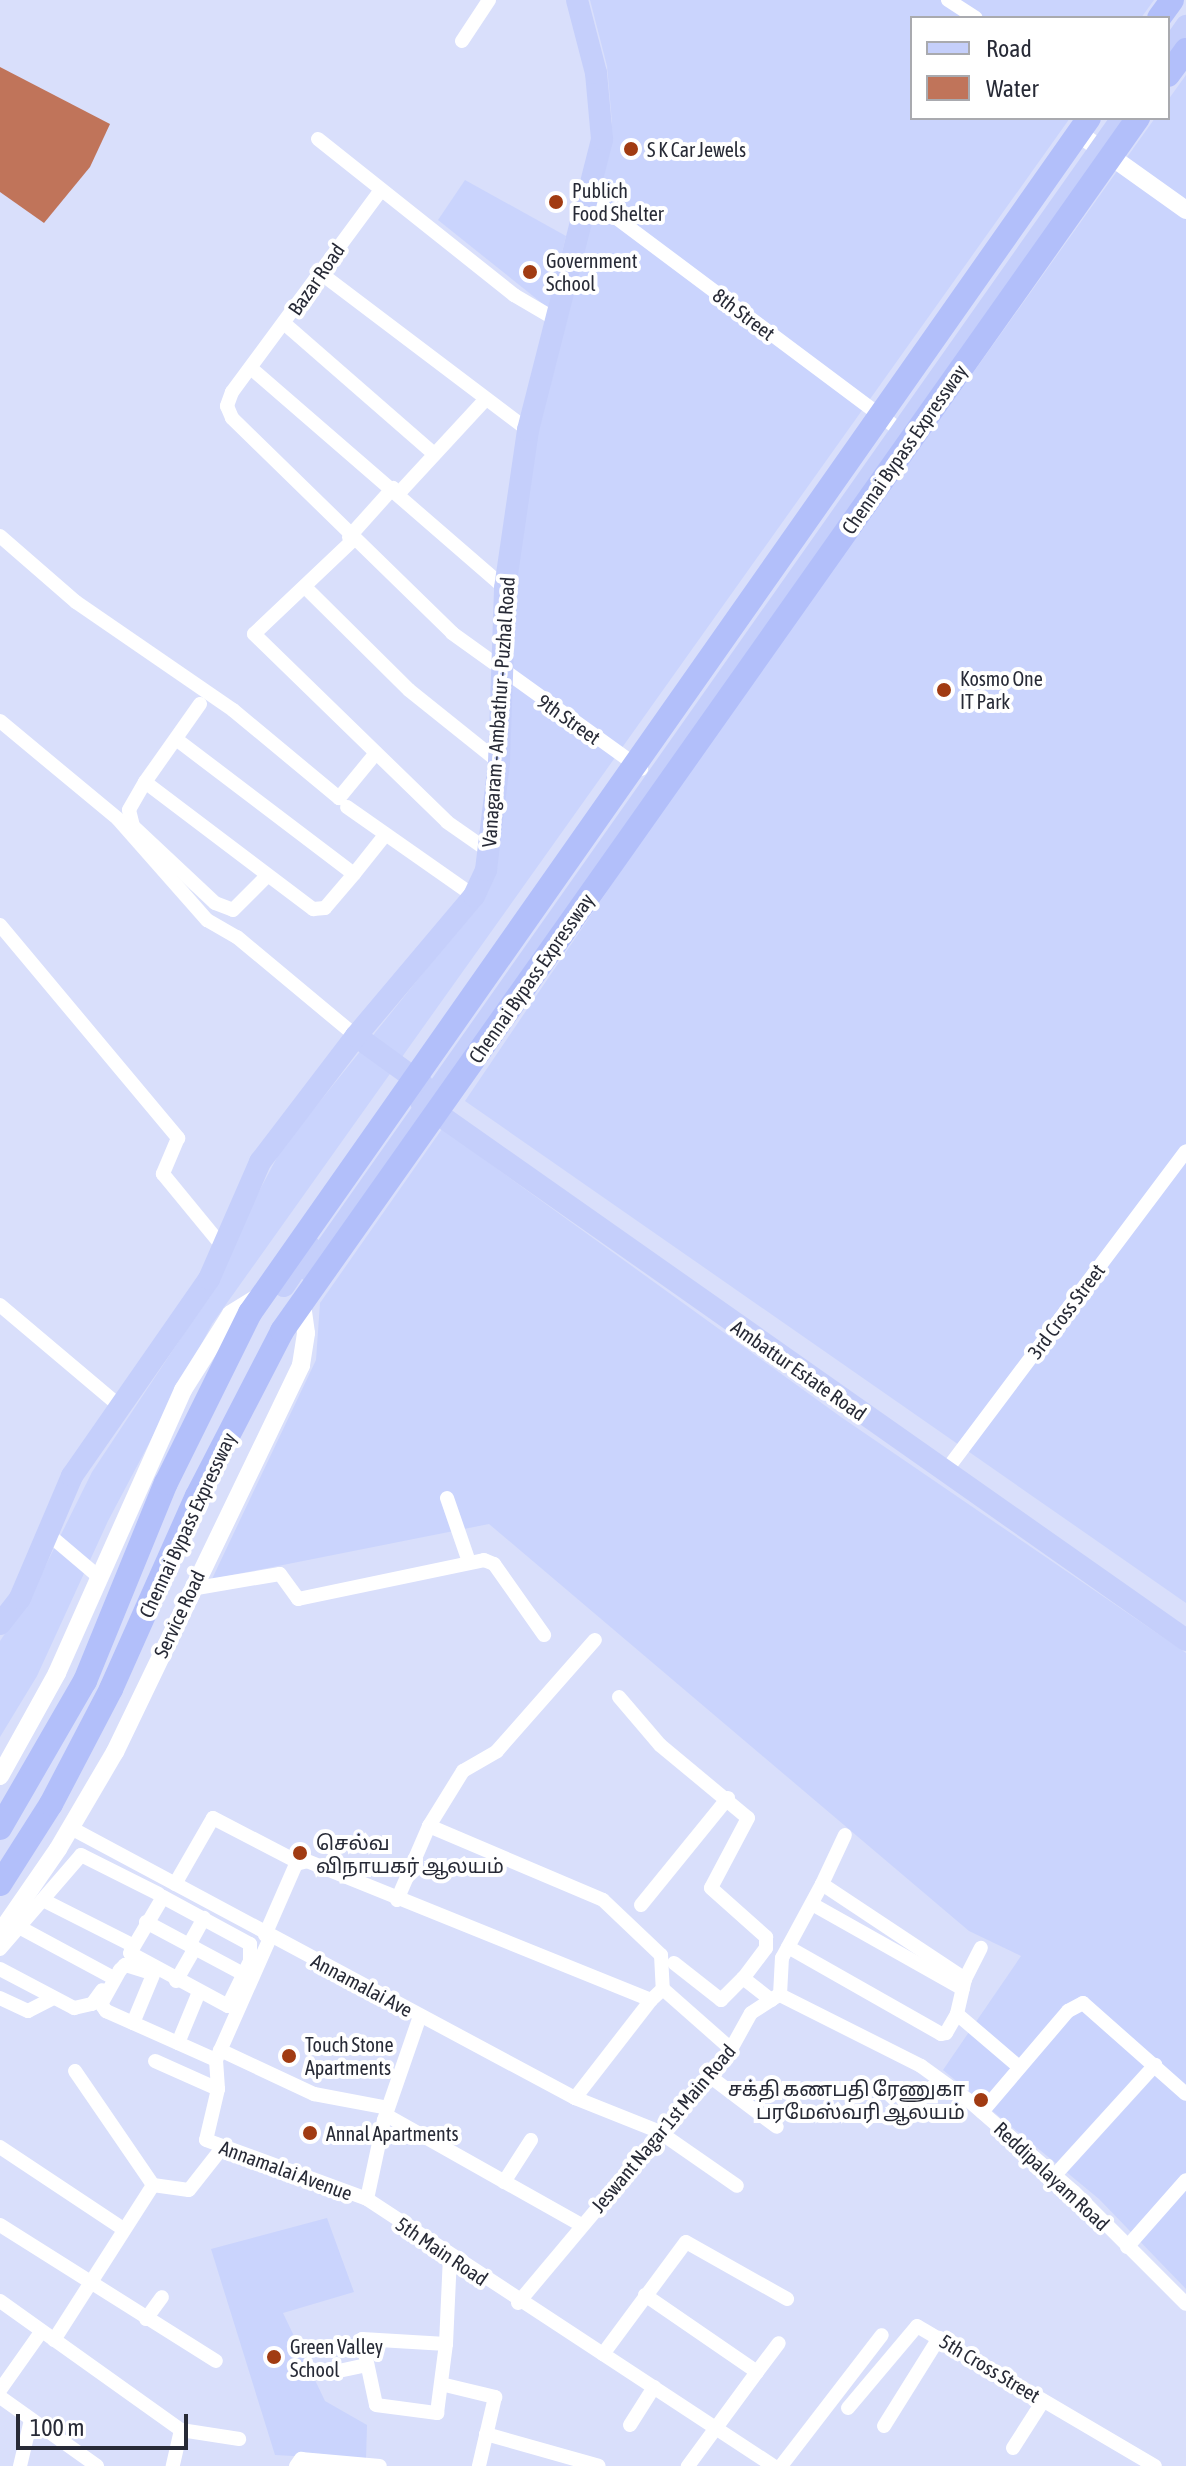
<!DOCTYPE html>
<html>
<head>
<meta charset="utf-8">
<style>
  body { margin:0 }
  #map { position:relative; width:1186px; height:2466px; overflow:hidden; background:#d9dffb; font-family:"Asap Condensed","Noto Sans Tamil",sans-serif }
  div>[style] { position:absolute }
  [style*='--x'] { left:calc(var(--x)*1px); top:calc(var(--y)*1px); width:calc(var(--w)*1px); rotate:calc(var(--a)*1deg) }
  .built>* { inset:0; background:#cad4fd }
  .water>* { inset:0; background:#c0745a }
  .minor>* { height:14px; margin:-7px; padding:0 7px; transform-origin:7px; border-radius:7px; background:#fff }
  .tertiary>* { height:18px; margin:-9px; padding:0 9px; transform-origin:9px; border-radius:9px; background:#fff }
  .primary>* { height:22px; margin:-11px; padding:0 11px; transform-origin:11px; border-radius:11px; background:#c5cffb }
  .trunk>* { height:24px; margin:-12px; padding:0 12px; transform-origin:12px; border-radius:12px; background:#b2bffa }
  .dots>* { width:22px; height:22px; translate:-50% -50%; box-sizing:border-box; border:4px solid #fff; border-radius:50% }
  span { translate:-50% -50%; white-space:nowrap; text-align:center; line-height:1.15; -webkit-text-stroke:8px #fff; paint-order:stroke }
  .poi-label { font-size:20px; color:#272a36 }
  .left { translate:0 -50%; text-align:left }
  .right { translate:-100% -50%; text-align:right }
  .street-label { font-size:20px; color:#272a36 }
  .legend { position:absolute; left:910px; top:16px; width:260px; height:104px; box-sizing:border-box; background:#fff; border:2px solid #a9aaaf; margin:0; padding:10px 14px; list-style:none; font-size:24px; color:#272a36 }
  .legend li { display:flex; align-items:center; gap:16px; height:40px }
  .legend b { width:40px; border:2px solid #a9aaaf }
  .scale { position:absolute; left:16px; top:2414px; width:172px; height:36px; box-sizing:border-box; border:4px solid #272a36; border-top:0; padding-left:10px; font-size:24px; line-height:28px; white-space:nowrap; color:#272a36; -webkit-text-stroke:6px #fff; paint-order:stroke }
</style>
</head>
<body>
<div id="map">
  <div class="built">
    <i style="clip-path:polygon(590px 0,1154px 0,1141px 18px,912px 18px,912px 118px,1070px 118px,212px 1324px,108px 1521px,37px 1676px,0 1737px,0 1641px,32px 1593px,92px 1472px,181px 1338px,281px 1150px,464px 922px,496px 867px,511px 622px,537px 433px,612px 122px,607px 66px)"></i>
    <i style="clip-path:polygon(1186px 75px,1186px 1603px,465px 1101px,683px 779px,1155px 118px,1168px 118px,1168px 100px)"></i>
    <i style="clip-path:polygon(465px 180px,566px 236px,548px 308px,438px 220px)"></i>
    <i style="clip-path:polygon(442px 1129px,841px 1417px,1186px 1653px,1186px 2289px,1099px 2199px,943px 2070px,1021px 1956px,969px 1931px,489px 1524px,212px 1579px,316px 1360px,320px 1303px)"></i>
    <i style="clip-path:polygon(327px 2218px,354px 2292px,283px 2313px,325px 2401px,367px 2425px,366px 2460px,275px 2455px,211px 2249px)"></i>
  </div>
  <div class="water">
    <i style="clip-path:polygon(0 67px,110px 124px,90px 167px,44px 223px,0 192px)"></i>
  </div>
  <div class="minor">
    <i style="--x:948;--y:0;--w:33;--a:33"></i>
    <i style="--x:462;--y:41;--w:49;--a:-56.6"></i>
    <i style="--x:318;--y:139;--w:251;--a:38.5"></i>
    <i style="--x:514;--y:295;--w:45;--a:30.5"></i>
    <i style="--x:381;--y:190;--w:251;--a:126.4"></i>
    <i style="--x:232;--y:392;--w:15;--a:110"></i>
    <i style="--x:227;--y:406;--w:13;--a:67"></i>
    <i style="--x:232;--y:418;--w:308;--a:44.3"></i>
    <i style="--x:452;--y:633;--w:233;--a:35.7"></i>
    <i style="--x:587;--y:196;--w:392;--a:36.8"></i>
    <i style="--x:319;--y:272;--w:262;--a:37.1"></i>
    <i style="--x:285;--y:324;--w:196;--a:41.1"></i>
    <i style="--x:252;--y:369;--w:335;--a:40.9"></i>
    <i style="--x:399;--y:493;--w:125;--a:-47.3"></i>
    <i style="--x:0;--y:536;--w:101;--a:41"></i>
    <i style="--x:76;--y:602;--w:191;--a:34.5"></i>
    <i style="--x:233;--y:710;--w:138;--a:39.7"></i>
    <i style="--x:339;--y:798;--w:58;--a:-50.6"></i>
    <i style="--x:349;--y:537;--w:66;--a:-48.1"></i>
    <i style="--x:352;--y:541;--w:135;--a:136.5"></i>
    <i style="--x:254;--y:634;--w:269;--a:44.2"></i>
    <i style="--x:447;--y:822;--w:52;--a:34.9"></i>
    <i style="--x:305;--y:587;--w:146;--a:44.7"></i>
    <i style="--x:409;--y:690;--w:115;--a:38.7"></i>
    <i style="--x:200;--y:704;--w:95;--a:125.2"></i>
    <i style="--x:145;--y:782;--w:211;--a:37.1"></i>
    <i style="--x:313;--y:909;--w:12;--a:-5"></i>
    <i style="--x:325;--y:908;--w:45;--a:-49.5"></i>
    <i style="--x:0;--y:721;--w:153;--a:39.7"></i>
    <i style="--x:118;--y:819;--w:135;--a:48.6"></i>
    <i style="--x:207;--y:920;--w:34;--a:30"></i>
    <i style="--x:237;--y:937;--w:155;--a:39.8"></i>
    <i style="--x:176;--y:739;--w:223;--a:37.2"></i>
    <i style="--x:354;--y:874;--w:50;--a:-51.5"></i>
    <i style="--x:145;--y:782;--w:32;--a:120"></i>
    <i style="--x:129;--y:810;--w:16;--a:76"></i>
    <i style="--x:133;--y:826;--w:112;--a:43.2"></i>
    <i style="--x:215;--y:903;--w:19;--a:21"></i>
    <i style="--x:233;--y:910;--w:48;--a:-45"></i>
    <i style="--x:347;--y:807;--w:155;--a:35"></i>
    <i style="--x:0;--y:925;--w:278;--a:50.1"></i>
    <i style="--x:178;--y:1138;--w:39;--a:113"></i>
    <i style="--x:163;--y:1174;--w:94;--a:50.6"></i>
    <i style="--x:0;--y:1305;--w:161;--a:40.2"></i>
    <i style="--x:945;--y:1472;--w:401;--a:-53.1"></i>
    <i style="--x:447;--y:1498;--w:68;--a:71"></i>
    <i style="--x:47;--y:1533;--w:70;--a:40.3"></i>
    <i style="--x:191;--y:1589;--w:90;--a:-9.6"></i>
    <i style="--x:280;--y:1574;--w:31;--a:54"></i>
    <i style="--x:298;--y:1599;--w:190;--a:-11.8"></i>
    <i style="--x:484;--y:1560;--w:11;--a:22"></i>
    <i style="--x:494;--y:1564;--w:87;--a:54.8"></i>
    <i style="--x:619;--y:1697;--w:63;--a:49.5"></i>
    <i style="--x:660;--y:1745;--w:114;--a:39.7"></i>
    <i style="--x:748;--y:1818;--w:79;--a:117.9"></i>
    <i style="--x:711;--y:1888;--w:74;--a:41.7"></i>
    <i style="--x:766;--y:1937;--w:11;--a:90"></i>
    <i style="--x:766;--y:1948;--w:38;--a:127"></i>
    <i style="--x:743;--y:1978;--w:36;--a:38"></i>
    <i style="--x:429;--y:1826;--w:65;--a:-58.3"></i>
    <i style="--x:463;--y:1771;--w:39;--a:-30"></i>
    <i style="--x:497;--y:1751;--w:148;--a:-48.6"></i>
    <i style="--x:71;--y:1828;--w:572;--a:28.18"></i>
    <i style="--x:575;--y:2098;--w:89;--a:21.7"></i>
    <i style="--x:658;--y:2131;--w:96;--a:34.8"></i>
    <i style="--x:175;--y:1884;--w:76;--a:-60.1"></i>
    <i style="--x:213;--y:1818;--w:96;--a:27.4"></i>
    <i style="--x:822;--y:1884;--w:54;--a:-64.9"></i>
    <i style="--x:163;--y:1897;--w:99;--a:28.4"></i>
    <i style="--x:250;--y:1944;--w:17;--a:90"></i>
    <i style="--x:250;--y:1961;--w:50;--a:116.1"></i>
    <i style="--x:228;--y:2006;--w:111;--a:-151.6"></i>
    <i style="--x:130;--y:1953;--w:65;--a:-59.5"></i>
    <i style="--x:43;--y:1900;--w:97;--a:26.8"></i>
    <i style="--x:397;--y:1900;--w:81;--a:-66.6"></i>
    <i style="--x:429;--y:1826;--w:189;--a:23"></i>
    <i style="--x:603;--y:1900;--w:80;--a:43.5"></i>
    <i style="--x:661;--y:1955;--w:34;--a:87"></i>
    <i style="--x:812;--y:1904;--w:173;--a:29.4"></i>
    <i style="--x:641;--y:1905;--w:138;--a:-50.9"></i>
    <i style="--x:146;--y:1922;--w:119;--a:28.1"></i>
    <i style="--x:19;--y:1927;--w:103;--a:28.3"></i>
    <i style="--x:265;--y:1935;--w:77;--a:-66.4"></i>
    <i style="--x:296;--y:1864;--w:11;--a:-15"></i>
    <i style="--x:307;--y:1861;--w:371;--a:22"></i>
    <i style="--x:651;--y:2000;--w:16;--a:-43"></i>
    <i style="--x:663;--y:1989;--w:91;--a:41.4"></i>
    <i style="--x:270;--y:1938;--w:133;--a:113.9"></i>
    <i style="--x:216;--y:2060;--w:29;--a:86"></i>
    <i style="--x:218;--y:2089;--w:52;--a:103.2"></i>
    <i style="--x:206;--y:2140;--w:171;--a:20.1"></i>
    <i style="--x:367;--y:2199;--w:486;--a:33.3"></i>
    <i style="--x:189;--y:1945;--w:31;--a:-61"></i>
    <i style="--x:788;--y:1947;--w:176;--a:29.6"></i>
    <i style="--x:941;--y:2034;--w:5;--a:-11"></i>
    <i style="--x:946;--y:2033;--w:22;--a:-60"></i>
    <i style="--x:0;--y:1949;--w:124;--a:-49.2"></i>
    <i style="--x:81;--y:1855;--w:87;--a:26.6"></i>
    <i style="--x:674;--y:1963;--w:60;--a:38.2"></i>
    <i style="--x:721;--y:2000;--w:31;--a:-45"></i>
    <i style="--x:0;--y:1969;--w:84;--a:27.8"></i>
    <i style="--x:74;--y:2008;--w:18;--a:-13"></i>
    <i style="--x:92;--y:2004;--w:17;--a:-54"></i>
    <i style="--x:145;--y:1971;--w:21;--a:-163"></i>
    <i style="--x:125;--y:1965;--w:7;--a:135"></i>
    <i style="--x:120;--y:1970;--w:39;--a:119"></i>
    <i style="--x:101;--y:2004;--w:9;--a:54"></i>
    <i style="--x:106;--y:2011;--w:120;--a:24"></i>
    <i style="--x:965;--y:1979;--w:35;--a:-63"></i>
    <i style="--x:176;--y:1981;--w:38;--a:-60"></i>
    <i style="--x:780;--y:1995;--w:158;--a:26.7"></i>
    <i style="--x:921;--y:2066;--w:58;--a:35.9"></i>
    <i style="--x:968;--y:2100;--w:140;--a:41"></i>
    <i style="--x:1074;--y:2192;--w:158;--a:45"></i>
    <i style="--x:780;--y:1995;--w:37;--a:-87"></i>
    <i style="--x:782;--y:1958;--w:84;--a:-61.6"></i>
    <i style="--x:822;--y:1884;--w:172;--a:33.6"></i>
    <i style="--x:965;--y:1979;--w:36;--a:103"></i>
    <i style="--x:957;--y:2014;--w:82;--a:40.5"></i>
    <i style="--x:0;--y:1998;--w:31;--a:25"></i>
    <i style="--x:28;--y:2011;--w:29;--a:-27"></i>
    <i style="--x:133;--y:2023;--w:52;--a:-67.4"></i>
    <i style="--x:178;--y:2043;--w:50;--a:-67.6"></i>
    <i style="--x:220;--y:2050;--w:104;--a:25.1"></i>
    <i style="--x:314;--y:2094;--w:75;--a:10.7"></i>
    <i style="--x:155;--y:2061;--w:69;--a:24"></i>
    <i style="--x:75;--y:2071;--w:138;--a:55.6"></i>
    <i style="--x:708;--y:2075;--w:86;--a:37"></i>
    <i style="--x:575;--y:2098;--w:124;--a:-52.2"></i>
    <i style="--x:982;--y:2112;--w:133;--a:-49.6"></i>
    <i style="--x:1068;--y:2011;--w:17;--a:-28"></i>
    <i style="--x:1083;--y:2003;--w:137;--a:41.5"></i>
    <i style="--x:386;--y:2115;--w:224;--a:29.4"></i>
    <i style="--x:0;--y:2147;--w:146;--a:33.6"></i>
    <i style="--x:1055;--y:2175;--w:149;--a:-47.7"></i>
    <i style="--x:504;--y:2182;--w:50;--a:-57.3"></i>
    <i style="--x:367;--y:2199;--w:81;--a:-77.9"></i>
    <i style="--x:384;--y:2120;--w:110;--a:-70.9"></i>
    <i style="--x:0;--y:2225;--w:255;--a:32.2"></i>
    <i style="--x:1127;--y:2247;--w:89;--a:-48.6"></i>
    <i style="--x:645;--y:2295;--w:136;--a:34.5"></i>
    <i style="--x:757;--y:2372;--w:117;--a:126.3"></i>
    <i style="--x:0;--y:2301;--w:222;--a:35.5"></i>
    <i style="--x:181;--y:2430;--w:37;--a:103"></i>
    <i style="--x:518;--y:2303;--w:331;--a:-50"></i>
    <i style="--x:731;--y:2049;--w:41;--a:-60.9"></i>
    <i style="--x:751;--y:2013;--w:31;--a:-33"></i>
    <i style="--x:146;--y:2319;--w:27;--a:-54"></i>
    <i style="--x:54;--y:2340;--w:184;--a:-57.4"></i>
    <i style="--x:153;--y:2185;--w:36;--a:8"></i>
    <i style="--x:189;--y:2190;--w:53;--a:-51.8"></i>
    <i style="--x:446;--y:2344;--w:84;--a:-176.6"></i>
    <i style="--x:362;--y:2339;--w:67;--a:78"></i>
    <i style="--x:376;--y:2405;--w:62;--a:7.5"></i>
    <i style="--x:437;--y:2413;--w:70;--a:-82.6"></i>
    <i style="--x:446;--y:2344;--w:89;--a:-87.4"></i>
    <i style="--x:603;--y:2354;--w:139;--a:-53.5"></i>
    <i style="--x:686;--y:2242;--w:116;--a:29.4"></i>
    <i style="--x:334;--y:2372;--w:34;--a:-12"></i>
    <i style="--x:757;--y:2372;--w:36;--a:-53"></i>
    <i style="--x:441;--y:2384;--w:56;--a:13.5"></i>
    <i style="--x:495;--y:2397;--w:71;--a:103.1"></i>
    <i style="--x:0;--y:2390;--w:71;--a:-54.7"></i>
    <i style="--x:0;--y:2397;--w:119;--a:35.4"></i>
    <i style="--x:848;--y:2408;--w:107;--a:-49.9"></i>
    <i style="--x:917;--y:2326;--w:276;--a:30.5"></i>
    <i style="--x:630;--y:2425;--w:45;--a:-57.7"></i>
    <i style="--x:884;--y:2426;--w:104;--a:-58"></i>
    <i style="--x:181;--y:2430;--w:59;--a:8.8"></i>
    <i style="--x:486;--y:2434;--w:117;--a:15.8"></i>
    <i style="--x:1013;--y:2448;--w:56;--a:-57.4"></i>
    <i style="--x:20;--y:2466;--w:47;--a:-76.6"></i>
    <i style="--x:296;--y:2466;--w:9;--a:-54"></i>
    <i style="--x:301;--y:2459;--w:79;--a:5.1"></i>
    <i style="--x:781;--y:2466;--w:165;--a:-52.4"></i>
  </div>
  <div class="tertiary">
    <i style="--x:1085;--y:138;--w:124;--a:35.5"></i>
    <i style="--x:0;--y:1776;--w:118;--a:-61"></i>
    <i style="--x:57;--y:1673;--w:310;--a:-66"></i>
    <i style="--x:183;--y:1390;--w:90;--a:-57.7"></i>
    <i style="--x:231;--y:1314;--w:32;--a:-32"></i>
    <i style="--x:0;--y:1933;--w:102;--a:-55.4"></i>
    <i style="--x:58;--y:1849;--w:113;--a:-59.6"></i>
    <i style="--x:115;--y:1752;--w:429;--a:-64.3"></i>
    <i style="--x:301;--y:1365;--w:32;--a:-81"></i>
    <i style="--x:306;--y:1333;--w:34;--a:-98"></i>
  </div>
  <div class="primary">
    <i style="--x:1168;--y:52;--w:32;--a:-55"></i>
    <i style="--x:356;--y:1036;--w:82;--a:36"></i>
    <i style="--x:421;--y:1102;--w:935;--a:35.12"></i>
    <i style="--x:310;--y:1271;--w:1410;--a:-54.84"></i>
    <i style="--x:284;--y:1286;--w:47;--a:-56.3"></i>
    <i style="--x:0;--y:1624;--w:33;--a:-52"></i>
    <i style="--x:20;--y:1598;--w:133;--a:-66.9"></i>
    <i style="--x:72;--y:1476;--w:240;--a:-55.2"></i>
    <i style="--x:209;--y:1279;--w:128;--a:-66.4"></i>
    <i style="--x:260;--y:1162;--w:158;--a:-52.7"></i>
    <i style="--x:356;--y:1036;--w:183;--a:-49.9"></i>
    <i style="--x:474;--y:896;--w:29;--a:-65"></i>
    <i style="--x:486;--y:870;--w:109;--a:-83.1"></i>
    <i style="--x:499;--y:762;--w:174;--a:-88"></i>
    <i style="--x:505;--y:588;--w:160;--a:-81.7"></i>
    <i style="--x:528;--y:430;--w:300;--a:-75.7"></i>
    <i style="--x:602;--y:139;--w:66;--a:-95.2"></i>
    <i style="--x:596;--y:73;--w:75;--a:-104.6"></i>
  </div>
  <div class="trunk">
    <i style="--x:1159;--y:18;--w:22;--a:-54"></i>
    <i style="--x:1168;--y:75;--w:31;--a:-54"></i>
    <i style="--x:0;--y:1828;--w:170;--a:-60"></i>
    <i style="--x:85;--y:1681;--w:214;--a:-67.8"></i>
    <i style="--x:166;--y:1483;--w:190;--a:-63.7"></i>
    <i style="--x:250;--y:1313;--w:1460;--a:-54.93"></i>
    <i style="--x:0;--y:1884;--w:95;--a:-57.5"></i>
    <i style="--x:51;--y:1804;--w:130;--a:-62.4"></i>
    <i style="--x:111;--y:1689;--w:211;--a:-66"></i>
    <i style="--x:197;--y:1496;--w:186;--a:-62.7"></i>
    <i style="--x:282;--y:1331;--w:1485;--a:-54.79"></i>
  </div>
  <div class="dots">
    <i style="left:631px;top:149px;background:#a13b12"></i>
    <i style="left:556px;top:202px;background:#a13b12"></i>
    <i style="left:530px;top:272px;background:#a13b12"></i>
    <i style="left:944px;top:690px;background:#a13b12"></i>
    <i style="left:300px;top:1853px;background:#a13b12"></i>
    <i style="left:289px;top:2056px;background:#a13b12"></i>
    <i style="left:981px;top:2100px;background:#a13b12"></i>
    <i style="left:310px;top:2133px;background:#a13b12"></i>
    <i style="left:274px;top:2357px;background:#a13b12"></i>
  </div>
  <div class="poi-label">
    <span class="left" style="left:647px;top:149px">S K Car Jewels</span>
    <span class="left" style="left:572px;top:202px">Publich<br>Food Shelter</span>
    <span class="left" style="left:546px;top:272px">Government<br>School</span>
    <span class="left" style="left:960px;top:690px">Kosmo One<br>IT Park</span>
    <span class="left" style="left:316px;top:1854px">செல்வ<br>விநாயகர் ஆலயம்</span>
    <span class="left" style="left:305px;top:2056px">Touch Stone<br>Apartments</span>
    <span class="right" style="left:965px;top:2100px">சக்தி கணபதி ரேணுகா<br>பரமேஸ்வரி ஆலயம்</span>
    <span class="left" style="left:326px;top:2133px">Annal Apartments</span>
    <span class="left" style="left:290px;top:2358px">Green Valley<br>School</span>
  </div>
  <div class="street-label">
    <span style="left:316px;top:279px;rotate:-55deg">Bazar Road</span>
    <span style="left:744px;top:314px;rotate:37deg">8th Street</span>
    <span style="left:904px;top:449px;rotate:-55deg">Chennai Bypass Expressway</span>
    <span style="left:498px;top:712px;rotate:-86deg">Vanagaram - Ambathur - Puzhal Road</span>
    <span style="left:569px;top:719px;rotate:35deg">9th Street</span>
    <span style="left:531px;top:978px;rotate:-55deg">Chennai Bypass Expressway</span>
    <span style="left:1066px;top:1311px;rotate:-53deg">3rd Cross Street</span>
    <span style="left:799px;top:1370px;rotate:35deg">Ambattur Estate Road</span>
    <span style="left:187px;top:1525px;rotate:-65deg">Chennai Bypass Expressway</span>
    <span style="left:179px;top:1614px;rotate:-65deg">Service Road</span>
    <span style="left:362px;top:1985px;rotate:28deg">Annamalai Ave</span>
    <span style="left:663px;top:2128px;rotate:-50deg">Jeswant Nagar 1st Main Road</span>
    <span style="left:286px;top:2170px;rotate:20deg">Annamalai Avenue</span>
    <span style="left:1052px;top:2176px;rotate:43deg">Reddipalayam Road</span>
    <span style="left:442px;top:2251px;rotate:34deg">5th Main Road</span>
    <span style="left:990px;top:2368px;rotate:31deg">5th Cross Street</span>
  </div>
  <ul class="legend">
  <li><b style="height:10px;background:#c5cffb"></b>Road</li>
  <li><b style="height:22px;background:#c0745a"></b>Water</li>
  </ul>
  <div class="scale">100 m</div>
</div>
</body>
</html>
